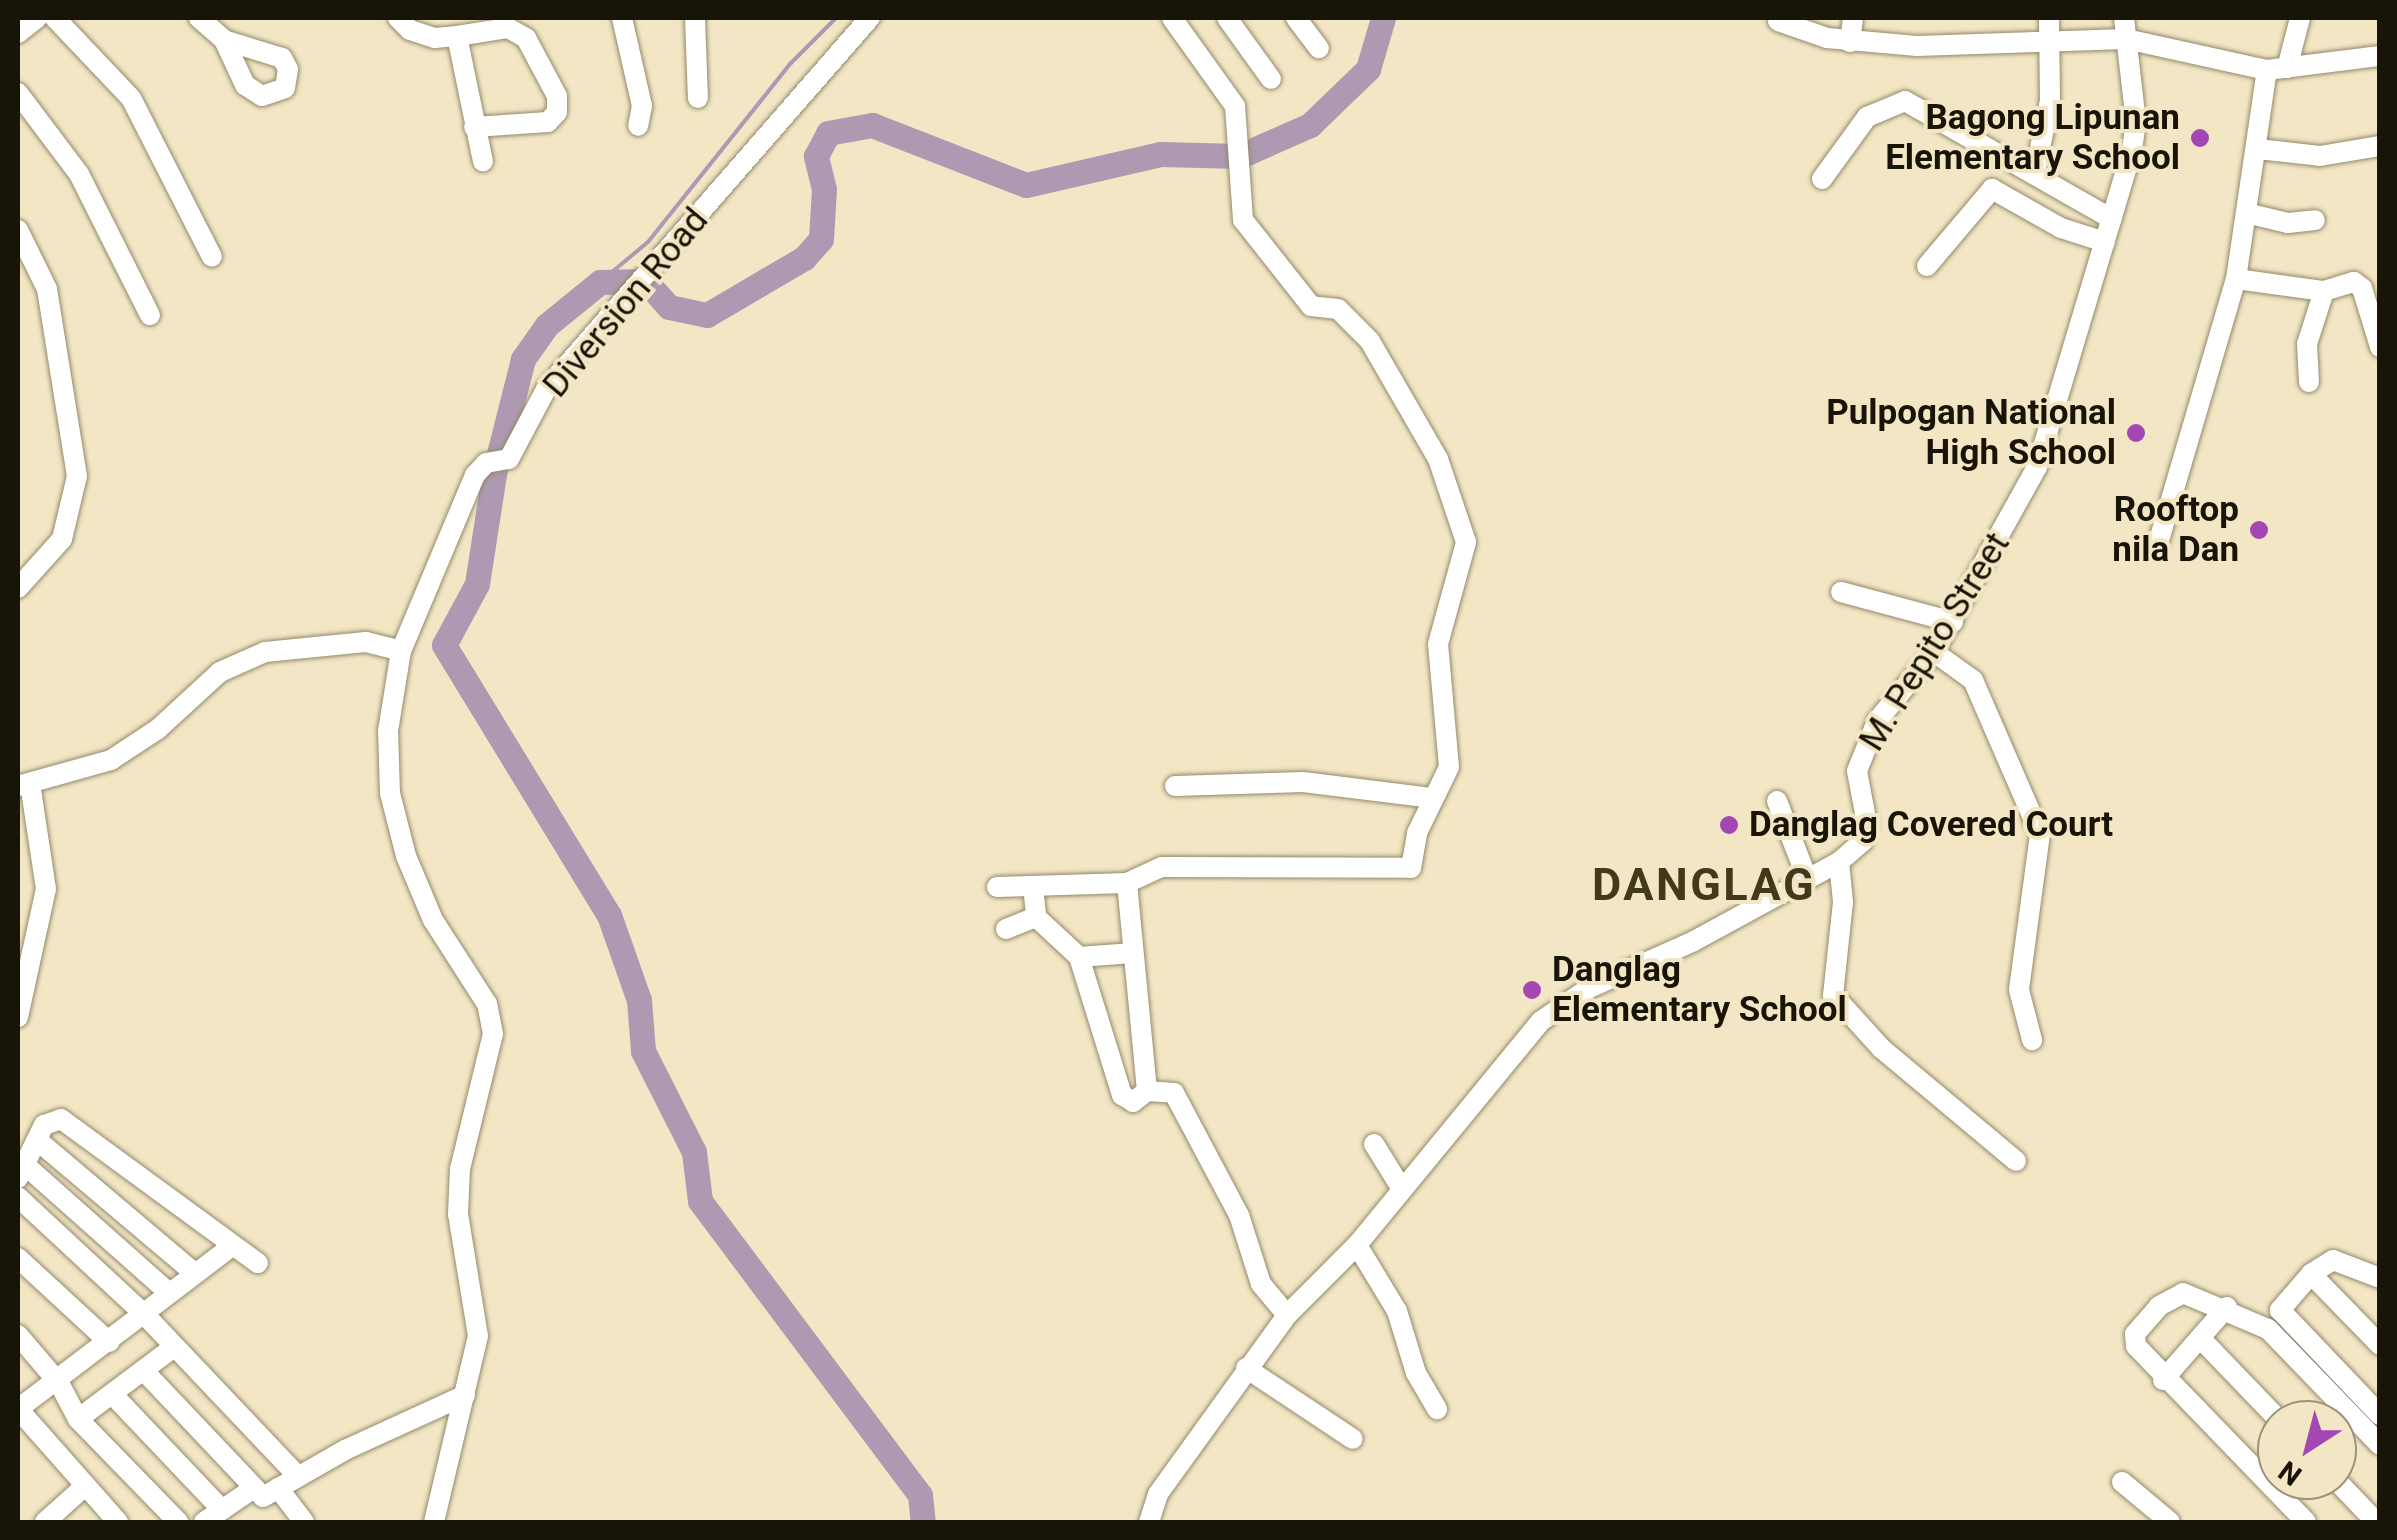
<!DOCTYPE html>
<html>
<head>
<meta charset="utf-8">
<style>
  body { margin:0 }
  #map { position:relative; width:2397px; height:1540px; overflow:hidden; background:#f2e6c4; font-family:Roboto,sans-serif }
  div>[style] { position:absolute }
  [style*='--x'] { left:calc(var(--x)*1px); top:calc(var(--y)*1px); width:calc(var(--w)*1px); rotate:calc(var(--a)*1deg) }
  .stream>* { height:4px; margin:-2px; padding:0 2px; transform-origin:2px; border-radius:2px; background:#ae99b2 }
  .river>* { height:25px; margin:-12.5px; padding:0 12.5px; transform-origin:12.5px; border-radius:12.5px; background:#ae99b2 }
  .roads { filter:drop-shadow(0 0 2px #938969) drop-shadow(0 0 2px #938969) }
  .minor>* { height:20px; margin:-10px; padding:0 10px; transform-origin:10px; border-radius:10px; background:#fff }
  .dots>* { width:28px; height:28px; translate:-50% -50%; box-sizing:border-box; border:5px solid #f2e6c4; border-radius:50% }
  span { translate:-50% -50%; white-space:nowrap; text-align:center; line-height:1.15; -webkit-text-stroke:8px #f2e6c4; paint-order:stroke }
  .poi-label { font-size:35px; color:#181408; font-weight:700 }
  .right { translate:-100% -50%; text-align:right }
  .left { translate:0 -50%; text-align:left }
  .street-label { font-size:35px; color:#181408 }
  .district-label { font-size:45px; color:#42391b; font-weight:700; letter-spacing:2.5px }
  .frame { position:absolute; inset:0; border:20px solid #181408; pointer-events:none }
  .north { position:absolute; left:2257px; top:1400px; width:100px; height:100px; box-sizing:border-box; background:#f2e6c4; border:2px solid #9b9279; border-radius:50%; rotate:216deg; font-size:28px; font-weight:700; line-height:40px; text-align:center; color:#181408 }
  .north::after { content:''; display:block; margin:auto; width:35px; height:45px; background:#a348b2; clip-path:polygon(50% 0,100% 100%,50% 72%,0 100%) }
</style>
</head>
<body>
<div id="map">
  <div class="stream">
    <i style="--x:600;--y:282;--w:62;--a:-39.8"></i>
    <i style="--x:648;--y:242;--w:229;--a:-51.4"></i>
    <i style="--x:791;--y:63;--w:64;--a:-45"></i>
  </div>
  <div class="river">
    <i style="--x:641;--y:281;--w:41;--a:178.6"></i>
    <i style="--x:600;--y:282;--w:68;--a:140.9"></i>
    <i style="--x:547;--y:325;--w:42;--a:125.2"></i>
    <i style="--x:523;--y:359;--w:119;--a:104.2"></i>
    <i style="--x:494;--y:474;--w:111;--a:98.8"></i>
    <i style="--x:477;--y:584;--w:69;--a:118.4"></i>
    <i style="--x:444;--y:645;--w:316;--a:58.6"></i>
    <i style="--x:609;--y:915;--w:90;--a:70.6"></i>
    <i style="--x:639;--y:1000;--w:51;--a:85.5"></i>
    <i style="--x:643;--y:1051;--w:113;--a:63.2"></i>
    <i style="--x:694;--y:1152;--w:49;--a:83"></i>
    <i style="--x:700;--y:1201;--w:367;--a:53.2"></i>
    <i style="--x:920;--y:1495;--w:27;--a:84"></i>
    <i style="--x:650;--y:286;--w:28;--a:48"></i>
    <i style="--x:669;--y:307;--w:39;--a:12"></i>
    <i style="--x:707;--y:315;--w:113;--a:-30.4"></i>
    <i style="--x:804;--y:258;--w:25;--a:-48"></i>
    <i style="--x:821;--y:239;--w:50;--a:-86.6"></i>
    <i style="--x:824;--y:189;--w:34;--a:-104"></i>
    <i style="--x:816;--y:156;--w:26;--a:-62"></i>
    <i style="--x:828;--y:133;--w:45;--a:-10.3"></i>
    <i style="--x:872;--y:125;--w:165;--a:21.3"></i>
    <i style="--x:1026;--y:185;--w:138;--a:-13"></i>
    <i style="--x:1160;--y:154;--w:80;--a:1.4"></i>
    <i style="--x:1240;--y:156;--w:77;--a:-23.9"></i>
    <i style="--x:1310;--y:125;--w:81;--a:-44"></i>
    <i style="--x:1368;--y:69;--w:53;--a:-73.6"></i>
  </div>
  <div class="roads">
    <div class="minor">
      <i style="--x:55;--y:18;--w:110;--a:46.5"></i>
      <i style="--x:131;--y:98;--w:178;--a:63"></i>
      <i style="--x:199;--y:18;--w:33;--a:41"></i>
      <i style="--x:224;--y:40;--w:50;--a:65"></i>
      <i style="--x:245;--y:85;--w:20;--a:33"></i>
      <i style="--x:262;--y:96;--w:24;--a:-19"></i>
      <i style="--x:285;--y:88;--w:19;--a:-81"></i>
      <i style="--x:288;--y:69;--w:13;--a:-119"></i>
      <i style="--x:282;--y:58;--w:61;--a:-162.8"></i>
      <i style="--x:398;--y:18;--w:17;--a:45"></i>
      <i style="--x:410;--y:30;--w:26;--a:18"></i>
      <i style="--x:435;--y:38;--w:22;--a:-5"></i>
      <i style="--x:457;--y:36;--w:128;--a:78.3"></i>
      <i style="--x:622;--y:18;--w:90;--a:77.2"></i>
      <i style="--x:642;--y:106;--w:20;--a:101"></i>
      <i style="--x:695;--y:18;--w:80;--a:87.9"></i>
      <i style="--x:1227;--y:18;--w:75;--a:54.2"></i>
      <i style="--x:1296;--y:18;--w:38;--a:53"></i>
      <i style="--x:1778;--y:21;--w:52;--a:19.1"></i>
      <i style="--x:1827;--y:38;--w:90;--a:5.1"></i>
      <i style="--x:1917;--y:46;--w:209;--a:-1.9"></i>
      <i style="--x:2126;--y:39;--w:144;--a:12.4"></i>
      <i style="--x:2267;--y:70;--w:114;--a:-7.1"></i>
      <i style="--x:18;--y:33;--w:24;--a:-38"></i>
      <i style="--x:457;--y:36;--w:52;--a:-8.9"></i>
      <i style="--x:508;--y:28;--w:21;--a:29"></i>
      <i style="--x:526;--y:38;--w:66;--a:61.9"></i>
      <i style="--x:557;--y:96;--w:16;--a:90"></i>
      <i style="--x:557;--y:112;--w:13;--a:132"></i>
      <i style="--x:548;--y:122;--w:74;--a:176.1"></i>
      <i style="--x:1850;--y:42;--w:24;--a:-83"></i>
      <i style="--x:2287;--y:68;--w:52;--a:-75.4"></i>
      <i style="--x:18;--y:93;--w:101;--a:53"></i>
      <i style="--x:79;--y:174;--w:158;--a:63.3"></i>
      <i style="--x:2258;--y:149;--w:62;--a:6.4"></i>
      <i style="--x:2320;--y:156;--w:61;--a:-9.5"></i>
      <i style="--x:2035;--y:172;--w:74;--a:-78.2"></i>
      <i style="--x:2050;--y:100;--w:82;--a:-90.7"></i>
      <i style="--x:1822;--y:179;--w:77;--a:-54"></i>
      <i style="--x:1867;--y:117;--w:41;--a:-22.8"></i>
      <i style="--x:1905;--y:101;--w:238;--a:29.7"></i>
      <i style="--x:2246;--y:213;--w:43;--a:13.4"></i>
      <i style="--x:2288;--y:223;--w:27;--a:-6"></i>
      <i style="--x:18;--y:230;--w:66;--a:63.8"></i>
      <i style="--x:47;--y:289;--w:189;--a:80.9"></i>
      <i style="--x:77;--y:476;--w:65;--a:103.4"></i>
      <i style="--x:62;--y:539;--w:66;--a:131.9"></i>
      <i style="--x:1927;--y:266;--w:101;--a:-49.8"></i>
      <i style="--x:1992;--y:189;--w:79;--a:29.5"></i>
      <i style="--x:2061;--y:228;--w:46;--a:17.7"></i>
      <i style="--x:2236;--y:279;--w:89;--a:7.8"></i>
      <i style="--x:2324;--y:291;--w:31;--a:-17"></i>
      <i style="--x:2354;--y:282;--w:10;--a:37"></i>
      <i style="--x:2362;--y:288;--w:62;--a:73"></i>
      <i style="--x:2309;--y:382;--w:38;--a:-93"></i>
      <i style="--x:2307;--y:344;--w:56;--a:-72.2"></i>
      <i style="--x:2157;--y:547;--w:279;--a:-73.6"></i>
      <i style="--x:2236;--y:279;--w:211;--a:-81.6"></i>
      <i style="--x:1841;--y:592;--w:116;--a:15"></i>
      <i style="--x:1934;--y:652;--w:48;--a:35.7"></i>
      <i style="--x:1973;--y:680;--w:168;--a:66.5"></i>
      <i style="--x:2040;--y:834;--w:157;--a:97.7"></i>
      <i style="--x:2019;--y:990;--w:52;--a:75.4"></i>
      <i style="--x:18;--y:786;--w:97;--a:-15.6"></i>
      <i style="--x:111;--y:760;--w:56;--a:-33.4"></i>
      <i style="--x:158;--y:729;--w:84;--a:-42.6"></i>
      <i style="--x:220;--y:672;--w:49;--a:-24"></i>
      <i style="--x:265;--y:652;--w:101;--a:-5.7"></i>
      <i style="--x:366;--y:642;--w:36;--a:14"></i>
      <i style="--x:1175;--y:786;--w:128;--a:-1.8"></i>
      <i style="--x:1303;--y:782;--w:129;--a:7.1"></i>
      <i style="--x:1777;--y:801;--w:83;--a:68.7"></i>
      <i style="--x:1839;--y:862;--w:40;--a:84.3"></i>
      <i style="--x:1843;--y:902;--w:94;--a:96.1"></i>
      <i style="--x:1833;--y:995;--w:72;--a:47.8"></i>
      <i style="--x:1881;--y:1048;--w:176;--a:39.9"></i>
      <i style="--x:1127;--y:883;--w:38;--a:-25"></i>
      <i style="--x:1162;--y:867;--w:249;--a:0.2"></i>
      <i style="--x:1411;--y:868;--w:36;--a:-80"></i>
      <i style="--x:1417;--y:833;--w:73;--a:-64.1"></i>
      <i style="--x:1449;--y:767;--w:123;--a:-95.1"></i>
      <i style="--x:1438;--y:644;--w:106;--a:-74.6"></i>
      <i style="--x:1466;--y:542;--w:88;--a:-108.6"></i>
      <i style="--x:1438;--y:459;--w:136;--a:-120"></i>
      <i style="--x:1370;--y:341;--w:45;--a:-135"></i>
      <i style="--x:1338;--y:309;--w:27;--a:-174"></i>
      <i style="--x:1311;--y:306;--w:110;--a:-128.3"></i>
      <i style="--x:1243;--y:220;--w:114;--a:-94"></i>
      <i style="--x:1235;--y:106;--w:108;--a:-125.6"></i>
      <i style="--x:1033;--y:886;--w:31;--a:84"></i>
      <i style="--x:1036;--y:917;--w:59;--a:42.9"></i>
      <i style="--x:1079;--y:957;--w:145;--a:72.7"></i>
      <i style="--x:1122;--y:1095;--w:13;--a:32"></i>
      <i style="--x:1133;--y:1102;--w:18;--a:-38"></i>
      <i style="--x:1147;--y:1091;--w:27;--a:4"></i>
      <i style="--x:1174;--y:1093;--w:138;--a:62"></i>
      <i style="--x:1239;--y:1215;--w:72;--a:72.3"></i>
      <i style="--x:1261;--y:1284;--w:40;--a:50"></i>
      <i style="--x:997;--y:887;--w:130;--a:-1.8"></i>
      <i style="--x:1127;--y:883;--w:209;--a:84.5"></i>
      <i style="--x:1006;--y:929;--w:32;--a:-22"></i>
      <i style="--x:1079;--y:957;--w:54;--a:-4.2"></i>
      <i style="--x:18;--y:1017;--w:131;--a:-77.7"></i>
      <i style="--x:46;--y:889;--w:107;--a:-98.6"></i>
      <i style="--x:37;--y:1140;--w:204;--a:40.2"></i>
      <i style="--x:1374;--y:1144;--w:49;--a:58.2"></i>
      <i style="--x:25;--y:1165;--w:193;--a:41.6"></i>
      <i style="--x:18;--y:1178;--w:59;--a:-63.9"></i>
      <i style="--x:44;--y:1125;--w:18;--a:-19"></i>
      <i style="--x:61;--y:1119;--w:244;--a:36.2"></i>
      <i style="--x:18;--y:1197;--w:173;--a:42.9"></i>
      <i style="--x:145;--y:1315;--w:221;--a:46.5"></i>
      <i style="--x:1357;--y:1245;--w:77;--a:58.8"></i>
      <i style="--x:1397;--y:1311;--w:65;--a:73"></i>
      <i style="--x:1416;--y:1373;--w:42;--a:59.7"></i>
      <i style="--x:18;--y:1258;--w:124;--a:42.7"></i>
      <i style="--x:2311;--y:1274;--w:99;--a:45.8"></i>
      <i style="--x:2380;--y:1278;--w:50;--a:-159"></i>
      <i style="--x:2333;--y:1260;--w:26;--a:148"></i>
      <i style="--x:2311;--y:1274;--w:48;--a:130.7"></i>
      <i style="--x:2280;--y:1310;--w:145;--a:46.4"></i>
      <i style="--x:18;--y:1335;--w:63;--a:49.5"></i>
      <i style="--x:59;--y:1383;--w:41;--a:62.2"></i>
      <i style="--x:78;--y:1419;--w:144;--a:45.8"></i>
      <i style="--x:2201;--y:1339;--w:112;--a:46.1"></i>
      <i style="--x:1246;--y:1368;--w:128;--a:33.6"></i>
      <i style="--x:144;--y:1371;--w:173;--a:46.6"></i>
      <i style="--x:263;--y:1497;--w:95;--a:-29.8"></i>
      <i style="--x:345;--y:1450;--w:132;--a:-24.6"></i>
      <i style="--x:2163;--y:1380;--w:97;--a:-48.8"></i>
      <i style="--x:114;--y:1396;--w:157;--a:46.5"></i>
      <i style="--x:18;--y:1409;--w:268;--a:-37.3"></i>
      <i style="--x:18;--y:1409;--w:151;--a:48.5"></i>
      <i style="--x:78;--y:1419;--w:120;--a:-36.9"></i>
      <i style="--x:2336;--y:1480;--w:58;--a:46.4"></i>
      <i style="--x:2122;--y:1482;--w:62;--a:39.8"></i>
      <i style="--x:278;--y:1488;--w:43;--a:52.6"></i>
      <i style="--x:45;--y:1522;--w:54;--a:-42"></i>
      <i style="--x:204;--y:1522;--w:60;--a:-34.2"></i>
      <i style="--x:434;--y:1522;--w:191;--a:-76.7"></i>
      <i style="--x:478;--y:1336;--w:124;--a:-99.3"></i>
      <i style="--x:458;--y:1214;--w:45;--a:-87.5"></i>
      <i style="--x:460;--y:1169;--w:139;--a:-76.3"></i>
      <i style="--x:493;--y:1034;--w:31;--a:-101"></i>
      <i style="--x:487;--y:1004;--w:100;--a:-122.7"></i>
      <i style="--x:433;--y:920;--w:69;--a:-112.9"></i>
      <i style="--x:406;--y:856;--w:65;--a:-104.3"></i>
      <i style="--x:390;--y:793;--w:62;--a:-91.8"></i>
      <i style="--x:388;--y:731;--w:81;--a:-80.8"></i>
      <i style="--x:401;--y:651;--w:191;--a:-67.2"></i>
      <i style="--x:475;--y:475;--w:16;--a:-47"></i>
      <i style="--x:486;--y:463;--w:23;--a:-10"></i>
      <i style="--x:509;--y:459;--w:79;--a:-62.1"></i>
      <i style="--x:546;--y:389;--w:493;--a:-48.9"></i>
      <i style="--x:1149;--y:1522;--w:29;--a:-72"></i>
      <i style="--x:1158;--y:1494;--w:221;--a:-54.2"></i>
      <i style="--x:1287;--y:1315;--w:99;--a:-45"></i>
      <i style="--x:1357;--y:1245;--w:290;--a:-50.6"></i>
      <i style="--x:1541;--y:1021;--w:58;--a:-34.5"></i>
      <i style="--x:1589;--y:988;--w:115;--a:-24.1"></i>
      <i style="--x:1694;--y:941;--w:165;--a:-28.6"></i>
      <i style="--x:1839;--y:862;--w:32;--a:-41"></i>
      <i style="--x:1863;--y:841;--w:17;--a:-77"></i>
      <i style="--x:1867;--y:824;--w:54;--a:-100.7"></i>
      <i style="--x:1857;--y:771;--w:54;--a:-68.2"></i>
      <i style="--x:1877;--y:721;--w:89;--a:-50.4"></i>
      <i style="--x:1934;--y:652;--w:212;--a:-60.9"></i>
      <i style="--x:2037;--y:467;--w:331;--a:-73.3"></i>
      <i style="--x:2132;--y:150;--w:27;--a:-82"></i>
      <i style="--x:2136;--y:123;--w:106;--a:-96.5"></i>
      <i style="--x:2306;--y:1522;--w:245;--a:-134"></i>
      <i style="--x:2136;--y:1346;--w:12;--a:-95"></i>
      <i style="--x:2135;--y:1334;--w:37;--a:-49"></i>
      <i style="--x:2159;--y:1306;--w:27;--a:-28"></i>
      <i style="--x:2183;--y:1293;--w:92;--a:23"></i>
      <i style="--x:2268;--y:1329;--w:161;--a:46"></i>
    </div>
  </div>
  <div class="dots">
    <i style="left:2200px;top:138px;background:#a348b2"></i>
    <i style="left:2136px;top:433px;background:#a348b2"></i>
    <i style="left:2259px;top:530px;background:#a348b2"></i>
    <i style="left:1729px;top:825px;background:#a348b2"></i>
    <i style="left:1532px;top:990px;background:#a348b2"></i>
  </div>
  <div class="poi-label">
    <span class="right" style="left:2180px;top:138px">Bagong Lipunan<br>Elementary School</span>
    <span class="right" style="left:2116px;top:433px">Pulpogan National<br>High School</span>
    <span class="right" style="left:2239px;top:530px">Rooftop<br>nila Dan</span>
    <span class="left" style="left:1749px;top:825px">Danglag Covered Court</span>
    <span class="left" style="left:1552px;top:990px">Danglag<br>Elementary School</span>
  </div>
  <div class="street-label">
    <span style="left:626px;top:303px;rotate:-50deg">Diversion Road</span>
    <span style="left:1935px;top:642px;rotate:-58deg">M. Pepito Street</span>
  </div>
  <div class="district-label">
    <span style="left:1704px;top:885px">DANGLAG</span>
  </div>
  <div class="frame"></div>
  <div class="north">N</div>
</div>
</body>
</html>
